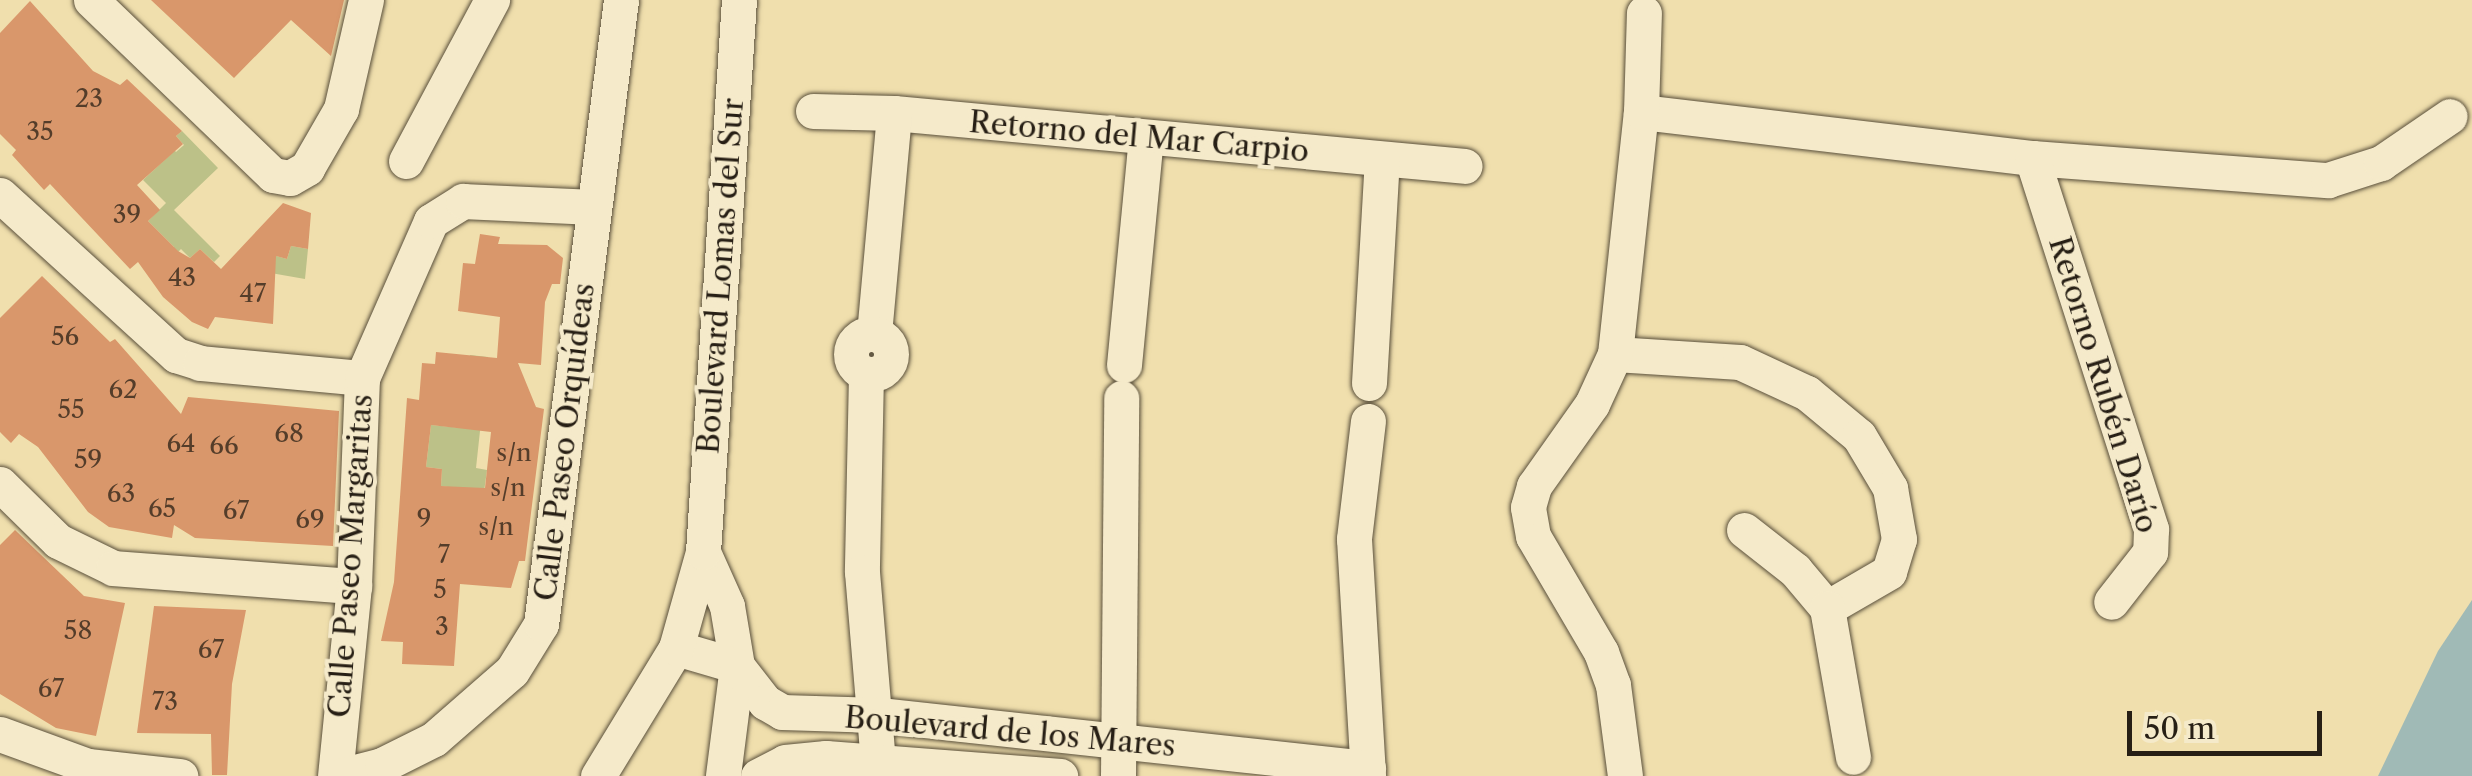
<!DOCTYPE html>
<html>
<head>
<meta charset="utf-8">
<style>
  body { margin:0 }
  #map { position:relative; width:2472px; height:776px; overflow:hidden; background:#f0dfad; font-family:"Libre Caslon Text",serif }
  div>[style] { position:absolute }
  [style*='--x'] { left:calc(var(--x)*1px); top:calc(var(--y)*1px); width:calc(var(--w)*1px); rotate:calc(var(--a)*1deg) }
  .green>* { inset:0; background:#bcc188 }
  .water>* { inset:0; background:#a0bab6 }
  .building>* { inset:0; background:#d9976b }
  .roads { filter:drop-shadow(0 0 2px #594f3b) drop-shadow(0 0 2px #594f3b) }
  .minor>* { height:35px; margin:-17.5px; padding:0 17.5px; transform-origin:17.5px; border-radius:17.5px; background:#f5eaca }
  .minor>.ring { margin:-17.5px; padding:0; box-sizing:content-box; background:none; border:35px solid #f5eaca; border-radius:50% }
  span { translate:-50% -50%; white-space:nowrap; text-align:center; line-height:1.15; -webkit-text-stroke:8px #f5eaca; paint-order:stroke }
  .number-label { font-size:25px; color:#543d2a }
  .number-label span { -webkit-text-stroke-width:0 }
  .street-label { font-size:30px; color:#271f15 }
  .scale { position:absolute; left:2127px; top:711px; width:195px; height:45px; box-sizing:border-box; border:5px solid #271f15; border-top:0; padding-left:12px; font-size:30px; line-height:35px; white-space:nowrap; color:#271f15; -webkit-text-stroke:8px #f5eaca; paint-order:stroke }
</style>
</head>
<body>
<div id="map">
  <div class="green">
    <i style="clip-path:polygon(182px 131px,218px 168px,174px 210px,220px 256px,214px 262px,200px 249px,190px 258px,181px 249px,164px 266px,160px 263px,174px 247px,148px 221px,166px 203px,143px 180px,170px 155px,167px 142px,176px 152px,184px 145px,176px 136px)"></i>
    <i style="clip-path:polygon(291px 246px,308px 249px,305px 279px,265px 272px,273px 255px,287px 259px)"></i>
    <i style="clip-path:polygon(470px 355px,488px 357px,476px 468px,487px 470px,484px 492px,441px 486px,442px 469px,426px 467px,431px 425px,462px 428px)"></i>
  </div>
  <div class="water">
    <i style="clip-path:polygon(2472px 600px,2472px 776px,2378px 776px,2438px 651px)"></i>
  </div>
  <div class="building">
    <i style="clip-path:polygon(151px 0,344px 0,331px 56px,291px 20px,234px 78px)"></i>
    <i style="clip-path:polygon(30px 1px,93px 71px,120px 85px,127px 79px,182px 131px,176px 136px,183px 144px,137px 185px,160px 210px,148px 221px,178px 251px,190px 258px,200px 249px,221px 269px,283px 203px,311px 213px,308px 249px,291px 246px,287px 259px,276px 256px,273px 324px,215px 317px,208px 329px,192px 322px,163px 297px,138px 262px,130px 269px,50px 184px,44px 190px,12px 155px,16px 150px,0 134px,0 33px)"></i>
    <i style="clip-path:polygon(evenodd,480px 234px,500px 237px,498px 244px,547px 245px,563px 258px,560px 284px,552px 284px,545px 302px,541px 365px,518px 363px,536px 407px,544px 409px,525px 561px,519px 561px,511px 588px,460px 584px,454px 666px,402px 664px,403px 642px,381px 641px,394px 582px,407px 398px,419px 400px,422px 363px,435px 364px,436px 352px,497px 358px,500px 317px,458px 311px,463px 263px,475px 264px,480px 234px,431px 425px,491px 432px,485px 488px,441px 486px,442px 469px,426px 467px,431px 425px)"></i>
    <i style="clip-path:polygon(42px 276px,110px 342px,115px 339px,181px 414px,188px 397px,339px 411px,333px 546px,195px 538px,174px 525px,172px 538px,109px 527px,88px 512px,38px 447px,19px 434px,11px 443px,0 432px,0 318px)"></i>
    <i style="clip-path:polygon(15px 530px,84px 596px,125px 603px,96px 736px,56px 728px,0 694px,0 545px)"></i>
    <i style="clip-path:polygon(154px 606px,246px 610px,232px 684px,227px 775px,212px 775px,211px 734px,137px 733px)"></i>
  </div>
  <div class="roads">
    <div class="minor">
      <i style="--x:91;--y:0;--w:252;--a:43.9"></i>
      <i style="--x:273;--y:175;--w:17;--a:10"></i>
      <i style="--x:290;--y:178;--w:20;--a:-30"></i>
      <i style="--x:307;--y:168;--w:68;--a:-60"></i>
      <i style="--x:341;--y:109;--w:112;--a:-77.1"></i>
      <i style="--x:813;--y:111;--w:81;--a:1.4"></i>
      <i style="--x:894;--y:113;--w:573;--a:5.3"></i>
      <i style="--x:1641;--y:112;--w:394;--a:6.7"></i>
      <i style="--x:2032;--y:158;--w:297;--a:4.3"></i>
      <i style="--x:2328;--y:180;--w:56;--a:-17.8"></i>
      <i style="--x:2381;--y:163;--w:83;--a:-34.3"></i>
      <i style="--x:2032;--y:158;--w:390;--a:72.2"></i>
      <i style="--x:2151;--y:529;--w:23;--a:92"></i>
      <i style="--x:2150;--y:552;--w:63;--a:128"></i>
      <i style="--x:406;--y:161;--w:183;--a:-61.9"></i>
      <i style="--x:0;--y:195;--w:238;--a:42.3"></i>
      <i style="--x:176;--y:355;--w:25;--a:18"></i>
      <i style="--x:200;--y:363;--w:163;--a:5.3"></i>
      <i style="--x:874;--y:334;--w:222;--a:-84.8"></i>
      <i class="ring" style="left:851px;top:334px;width:5px;height:5px"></i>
      <i style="--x:1615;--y:354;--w:125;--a:3.7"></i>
      <i style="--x:1740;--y:362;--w:74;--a:24.8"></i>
      <i style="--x:1807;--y:393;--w:67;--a:39.6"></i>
      <i style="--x:1859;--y:436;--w:61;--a:59.2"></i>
      <i style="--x:1890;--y:488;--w:52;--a:80"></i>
      <i style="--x:1899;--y:539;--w:34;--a:107"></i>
      <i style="--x:1889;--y:572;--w:72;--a:149.9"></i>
      <i style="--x:1124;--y:365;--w:228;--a:-84.5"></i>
      <i style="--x:866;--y:374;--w:198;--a:91.2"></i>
      <i style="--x:862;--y:572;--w:205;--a:85.2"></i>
      <i style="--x:1369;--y:383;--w:223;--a:-86.7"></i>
      <i style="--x:1368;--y:421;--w:119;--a:96.8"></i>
      <i style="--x:1354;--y:539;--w:237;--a:86.6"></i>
      <i style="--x:0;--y:484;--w:81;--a:44.5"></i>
      <i style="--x:58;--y:541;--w:61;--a:26.1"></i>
      <i style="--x:113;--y:568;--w:242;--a:4.3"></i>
      <i style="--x:1744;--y:530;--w:65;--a:38.1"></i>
      <i style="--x:1795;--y:570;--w:50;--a:49.9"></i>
      <i style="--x:1827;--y:608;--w:151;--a:80.1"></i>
      <i style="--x:703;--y:552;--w:59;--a:66"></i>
      <i style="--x:727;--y:606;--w:61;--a:80.5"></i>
      <i style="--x:737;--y:666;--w:111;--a:97.3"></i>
      <i style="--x:676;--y:648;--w:64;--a:16.4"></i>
      <i style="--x:737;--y:666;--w:46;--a:52.1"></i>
      <i style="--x:765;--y:702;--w:20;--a:30"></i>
      <i style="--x:782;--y:712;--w:97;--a:1.8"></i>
      <i style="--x:879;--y:715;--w:492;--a:6.2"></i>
      <i style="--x:0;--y:734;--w:94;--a:20"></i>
      <i style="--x:88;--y:766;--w:93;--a:6.2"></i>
      <i style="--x:335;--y:776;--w:191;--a:-84.3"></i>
      <i style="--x:354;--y:586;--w:208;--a:-87.8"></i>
      <i style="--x:362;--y:378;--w:171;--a:-66.3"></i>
      <i style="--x:431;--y:221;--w:38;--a:-32"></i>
      <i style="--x:463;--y:201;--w:130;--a:2.6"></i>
      <i style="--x:340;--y:776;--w:43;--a:-14.7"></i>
      <i style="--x:382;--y:765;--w:58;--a:-26.6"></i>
      <i style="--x:434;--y:739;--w:103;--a:-41.1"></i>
      <i style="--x:512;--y:671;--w:55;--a:-58.3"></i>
      <i style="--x:541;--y:624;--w:629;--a:-82.69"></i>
      <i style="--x:598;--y:776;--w:150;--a:-58.6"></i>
      <i style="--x:676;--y:648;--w:100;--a:-74.3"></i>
      <i style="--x:703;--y:552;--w:553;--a:-86.27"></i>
      <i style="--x:758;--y:776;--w:30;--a:-27"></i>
      <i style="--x:785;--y:762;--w:41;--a:-5.6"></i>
      <i style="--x:826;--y:758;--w:235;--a:4.4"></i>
      <i style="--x:1118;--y:776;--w:378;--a:-89.5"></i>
      <i style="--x:1625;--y:776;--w:92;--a:-97.5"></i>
      <i style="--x:1613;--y:685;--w:35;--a:-110"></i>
      <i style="--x:1601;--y:652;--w:134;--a:-120.4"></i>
      <i style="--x:1533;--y:536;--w:29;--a:-100"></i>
      <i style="--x:1528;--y:507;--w:22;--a:-74"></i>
      <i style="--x:1534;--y:486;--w:100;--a:-54.7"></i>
      <i style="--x:1592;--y:404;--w:55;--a:-65.3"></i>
      <i style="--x:1615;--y:354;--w:243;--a:-83.9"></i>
      <i style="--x:1641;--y:112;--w:99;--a:-88.3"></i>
    </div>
  </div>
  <div class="number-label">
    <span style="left:89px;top:99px">23</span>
    <span style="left:40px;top:132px">35</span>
    <span style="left:127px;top:215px">39</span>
    <span style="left:182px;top:278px">43</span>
    <span style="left:253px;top:294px">47</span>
    <span style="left:65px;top:337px">56</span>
    <span style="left:123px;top:390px">62</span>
    <span style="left:71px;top:410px">55</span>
    <span style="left:289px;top:434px">68</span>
    <span style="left:181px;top:444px">64</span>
    <span style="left:224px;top:446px">66</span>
    <span style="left:514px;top:453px">s/n</span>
    <span style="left:88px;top:460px">59</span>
    <span style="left:508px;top:488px">s/n</span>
    <span style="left:121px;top:494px">63</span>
    <span style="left:162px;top:509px">65</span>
    <span style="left:236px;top:511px">67</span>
    <span style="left:424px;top:519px">9</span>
    <span style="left:310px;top:520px">69</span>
    <span style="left:496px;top:527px">s/n</span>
    <span style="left:444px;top:555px">7</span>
    <span style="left:440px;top:590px">5</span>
    <span style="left:442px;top:627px">3</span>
    <span style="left:78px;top:631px">58</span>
    <span style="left:211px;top:650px">67</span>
    <span style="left:51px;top:689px">67</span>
    <span style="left:165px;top:702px">73</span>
  </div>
  <div class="street-label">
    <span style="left:1139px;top:137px;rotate:5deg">Retorno del Mar Carpio</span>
    <span style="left:721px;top:276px;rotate:-86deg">Boulevard Lomas del Sur</span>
    <span style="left:2103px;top:385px;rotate:73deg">Retorno Rubén Darío</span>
    <span style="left:565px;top:442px;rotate:-83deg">Calle Paseo Orquídeas</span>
    <span style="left:351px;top:556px;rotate:-86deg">Calle Paseo Margaritas</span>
    <span style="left:1010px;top:732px;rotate:5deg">Boulevard de los Mares</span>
  </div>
  <div class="scale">50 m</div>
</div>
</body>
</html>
